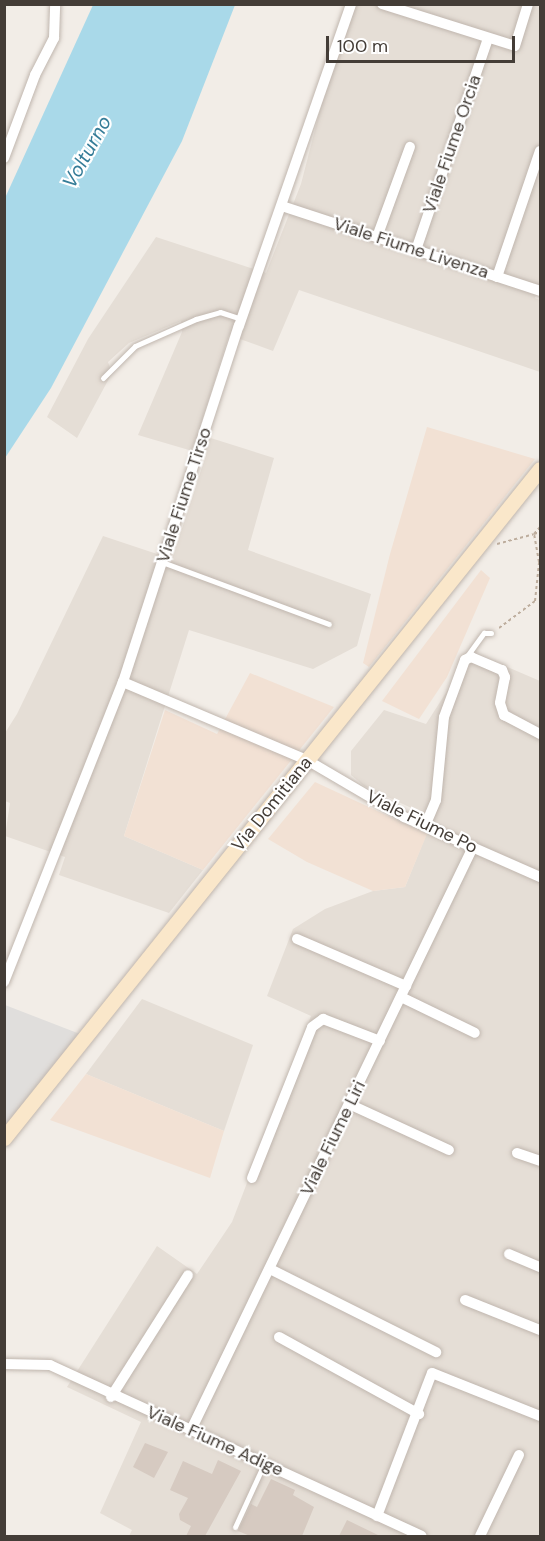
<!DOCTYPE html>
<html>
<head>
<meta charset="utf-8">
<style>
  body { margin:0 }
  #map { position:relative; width:545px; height:1541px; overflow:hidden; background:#f2ede7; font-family:"DM Sans",sans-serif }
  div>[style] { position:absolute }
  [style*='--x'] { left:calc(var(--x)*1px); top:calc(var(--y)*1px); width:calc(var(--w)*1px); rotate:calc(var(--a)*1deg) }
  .residential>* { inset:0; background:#e5ded6 }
  .commercial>* { inset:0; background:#f2e1d4 }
  .parking>* { inset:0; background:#e0dedc }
  .water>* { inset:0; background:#a9d9e9 }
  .building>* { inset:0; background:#d6cac1 }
  .path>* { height:2px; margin-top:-1px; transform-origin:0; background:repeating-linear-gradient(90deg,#bdad9d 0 3px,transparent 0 6px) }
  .roads { filter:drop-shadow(0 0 2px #c0b6ae) drop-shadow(0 0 2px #c0b6ae) }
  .lane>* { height:5px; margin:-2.5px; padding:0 2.5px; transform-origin:2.5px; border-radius:2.5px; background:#fff }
  .street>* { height:10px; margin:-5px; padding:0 5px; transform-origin:5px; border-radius:5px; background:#fff }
  .secondary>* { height:15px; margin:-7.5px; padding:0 7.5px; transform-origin:7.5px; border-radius:7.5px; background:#fae7ca }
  span { translate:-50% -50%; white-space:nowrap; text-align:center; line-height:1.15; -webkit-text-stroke:4.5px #fff; paint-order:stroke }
  .street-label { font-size:18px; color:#443d37 }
  .water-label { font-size:20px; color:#367d98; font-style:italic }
  .frame { position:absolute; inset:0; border:6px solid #443d37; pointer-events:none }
  .scale { position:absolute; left:326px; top:36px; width:189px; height:27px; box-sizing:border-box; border:3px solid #443d37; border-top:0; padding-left:8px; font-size:18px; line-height:21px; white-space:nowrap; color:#443d37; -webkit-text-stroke:4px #fff; paint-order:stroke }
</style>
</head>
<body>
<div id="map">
  <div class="residential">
    <i style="clip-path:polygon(347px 5px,540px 5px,540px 281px,535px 298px,540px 300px,540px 372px,299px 290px,273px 351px,229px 335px,198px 434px,274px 458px,248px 550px,371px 594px,357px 646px,313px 669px,189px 630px,124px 836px,203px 870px,169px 913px,59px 875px,65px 857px,5px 836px,10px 803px,5px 801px,5px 733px,17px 714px,103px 536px,172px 559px,206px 455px,138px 435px,182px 332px,181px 321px,129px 343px,108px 362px,112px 373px,77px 438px,47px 417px,88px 339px,156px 237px,266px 273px,301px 184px)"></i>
    <i style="clip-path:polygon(472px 652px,540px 681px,540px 1536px,129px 1536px,132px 1530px,100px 1513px,141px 1422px,67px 1387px,157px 1246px,197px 1274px,232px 1222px,311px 1016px,267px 996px,293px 929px,325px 909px,373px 891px,405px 887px,433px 818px,364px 786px,351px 775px,351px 751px,384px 710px,426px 724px)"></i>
    <i style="clip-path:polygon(142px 999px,253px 1045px,224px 1131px,86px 1074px)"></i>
  </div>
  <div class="commercial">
    <i style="clip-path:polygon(427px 427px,535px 459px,369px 667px,363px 663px,390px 554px)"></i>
    <i style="clip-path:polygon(481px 570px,490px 578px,447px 677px,419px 719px,382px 701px)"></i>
    <i style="clip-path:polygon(250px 673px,334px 707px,203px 870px,124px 836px,165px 710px,217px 734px)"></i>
    <i style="clip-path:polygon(315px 782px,427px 834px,405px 887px,373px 891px,307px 862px,268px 839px)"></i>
    <i style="clip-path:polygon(86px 1074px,224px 1131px,210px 1178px,50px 1120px)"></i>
  </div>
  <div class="parking">
    <i style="clip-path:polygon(5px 1005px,80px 1034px,5px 1128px)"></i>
  </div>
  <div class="water">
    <i style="clip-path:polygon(93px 5px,235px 5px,182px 141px,51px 388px,5px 458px,5px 198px)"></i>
  </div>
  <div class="building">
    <i style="clip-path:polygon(145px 1443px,168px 1452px,154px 1478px,133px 1467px)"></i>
    <i style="clip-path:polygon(218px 1460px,241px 1471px,205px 1536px,186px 1536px,191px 1526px,180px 1520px,179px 1514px,188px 1498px,170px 1490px,183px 1461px,212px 1474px)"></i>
    <i style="clip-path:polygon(271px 1479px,295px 1490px,293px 1495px,314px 1507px,302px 1536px,250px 1536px,238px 1531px,251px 1504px,257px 1507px)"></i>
    <i style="clip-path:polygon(347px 1520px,380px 1536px,339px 1536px)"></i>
  </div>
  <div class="path">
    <i style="--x:497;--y:544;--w:38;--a:-15"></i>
    <i style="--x:534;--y:534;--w:9;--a:-49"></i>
    <i style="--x:499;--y:628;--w:45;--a:-36.9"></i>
    <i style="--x:535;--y:601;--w:39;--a:-84"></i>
    <i style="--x:539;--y:562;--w:28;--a:-100"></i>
    <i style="--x:534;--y:534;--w:6;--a:-18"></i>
  </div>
  <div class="roads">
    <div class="lane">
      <i style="--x:103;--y:378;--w:45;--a:-45"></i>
      <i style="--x:135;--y:346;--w:67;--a:-23.9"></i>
      <i style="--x:196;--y:319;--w:25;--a:-16"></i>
      <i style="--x:220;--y:312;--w:23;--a:18"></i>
      <i style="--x:162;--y:562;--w:178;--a:20.4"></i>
      <i style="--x:467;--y:656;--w:29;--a:-54"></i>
      <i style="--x:484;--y:633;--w:7;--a:0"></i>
      <i style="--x:235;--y:1527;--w:69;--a:-65.3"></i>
    </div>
    <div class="street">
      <i style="--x:382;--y:4;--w:139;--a:17.5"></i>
      <i style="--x:515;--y:46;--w:44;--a:-72.8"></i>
      <i style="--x:4;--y:158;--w:89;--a:-69.5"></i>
      <i style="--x:35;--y:75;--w:42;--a:-62.8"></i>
      <i style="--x:54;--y:38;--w:34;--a:-88"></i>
      <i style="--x:282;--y:206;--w:272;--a:18.2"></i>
      <i style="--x:377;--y:237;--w:96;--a:-69.9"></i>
      <i style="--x:416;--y:250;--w:224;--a:-71.2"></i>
      <i style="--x:497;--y:277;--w:133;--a:-71.2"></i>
      <i style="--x:123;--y:682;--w:200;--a:23"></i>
      <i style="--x:307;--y:760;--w:113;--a:30.4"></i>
      <i style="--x:404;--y:817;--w:149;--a:23.8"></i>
      <i style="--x:425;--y:826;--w:28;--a:-67"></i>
      <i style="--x:436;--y:800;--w:83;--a:-84.5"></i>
      <i style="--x:444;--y:717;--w:61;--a:-69.8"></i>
      <i style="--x:465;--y:660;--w:7;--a:-27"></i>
      <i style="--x:471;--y:657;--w:34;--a:23"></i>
      <i style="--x:502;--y:670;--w:8;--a:67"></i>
      <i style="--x:505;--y:677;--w:26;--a:101"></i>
      <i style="--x:500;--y:703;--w:13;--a:72"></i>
      <i style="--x:504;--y:715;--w:41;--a:27.8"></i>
      <i style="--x:297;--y:939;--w:119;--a:23.3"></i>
      <i style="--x:4;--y:982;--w:323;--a:-68.4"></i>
      <i style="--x:123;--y:682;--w:374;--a:-72"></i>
      <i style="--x:239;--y:326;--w:341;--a:-70.8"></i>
      <i style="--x:401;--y:997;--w:82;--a:25.9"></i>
      <i style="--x:349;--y:1104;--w:110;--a:24.7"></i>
      <i style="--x:517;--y:1153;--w:24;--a:19"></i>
      <i style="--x:252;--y:1178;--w:162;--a:-68.3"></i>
      <i style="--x:312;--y:1027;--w:14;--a:-36"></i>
      <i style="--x:323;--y:1019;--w:61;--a:21.1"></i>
      <i style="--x:509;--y:1254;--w:34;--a:23"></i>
      <i style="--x:270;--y:1269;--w:186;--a:26.6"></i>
      <i style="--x:465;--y:1300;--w:81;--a:21.8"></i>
      <i style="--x:279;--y:1337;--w:160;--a:28.8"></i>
      <i style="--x:4;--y:1364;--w:46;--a:1.2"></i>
      <i style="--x:50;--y:1365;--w:409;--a:24.7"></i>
      <i style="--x:111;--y:1397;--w:144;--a:-57.7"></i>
      <i style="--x:192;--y:1428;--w:645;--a:-64.19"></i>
      <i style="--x:377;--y:1516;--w:153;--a:-69"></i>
      <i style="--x:432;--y:1373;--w:116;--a:21.7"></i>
      <i style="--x:480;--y:1536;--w:90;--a:-64.3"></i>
    </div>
    <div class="secondary">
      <i style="--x:4;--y:1138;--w:857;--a:-51.3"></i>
    </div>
  </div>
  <div class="street-label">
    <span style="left:452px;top:144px;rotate:-71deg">Viale Fiume Orcia</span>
    <span style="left:411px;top:248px;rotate:18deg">Viale Fiume Livenza</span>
    <span style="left:184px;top:495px;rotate:-72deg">Viale Fiume Tirso</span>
    <span style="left:272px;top:804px;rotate:-51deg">Via Domitiana</span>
    <span style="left:422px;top:822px;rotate:26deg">Viale Fiume Po</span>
    <span style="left:333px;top:1138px;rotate:-64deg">Viale Fiume Liri</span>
    <span style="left:215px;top:1441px;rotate:24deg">Viale Fiume Adige</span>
  </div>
  <div class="water-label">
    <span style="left:87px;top:152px;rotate:-61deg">Volturno</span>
  </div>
  <div class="frame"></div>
  <div class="scale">100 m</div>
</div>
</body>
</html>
